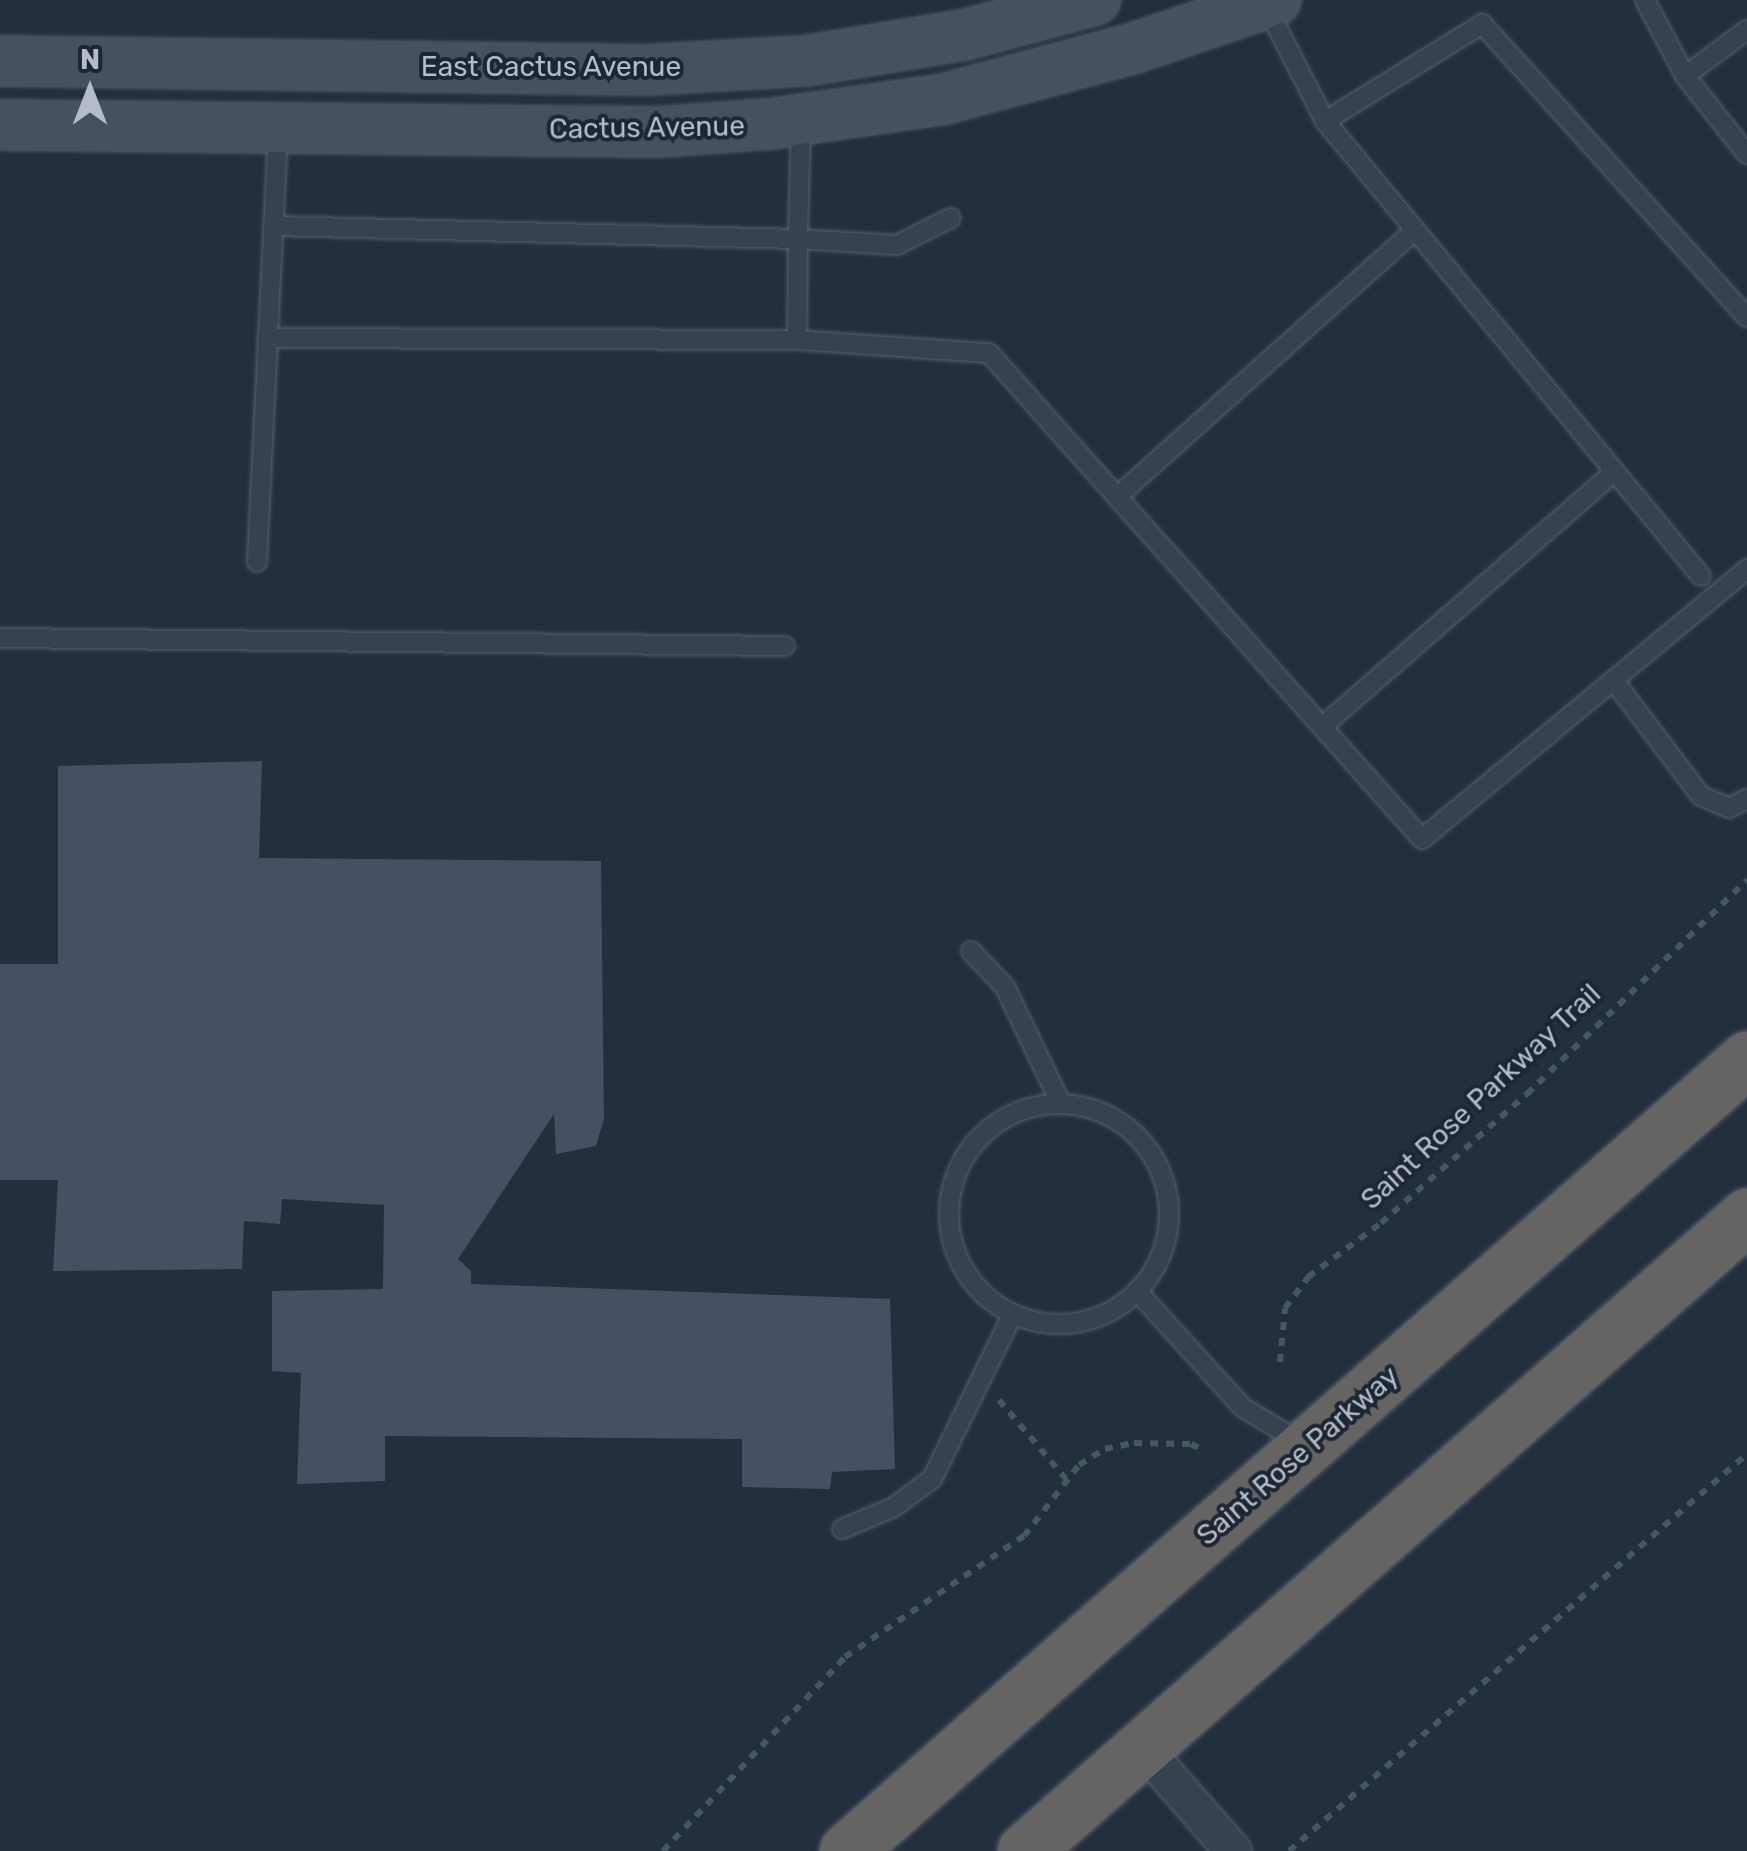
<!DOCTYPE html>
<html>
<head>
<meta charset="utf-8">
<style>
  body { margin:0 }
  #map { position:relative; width:1747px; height:1851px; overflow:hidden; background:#242f3e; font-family:Rubik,sans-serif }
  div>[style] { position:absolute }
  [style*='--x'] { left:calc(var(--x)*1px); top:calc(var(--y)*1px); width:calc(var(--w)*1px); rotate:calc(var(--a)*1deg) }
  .building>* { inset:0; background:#455162 }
  .path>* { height:6px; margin-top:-3px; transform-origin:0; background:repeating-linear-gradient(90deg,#44595c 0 8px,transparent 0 16px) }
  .roads { filter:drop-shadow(0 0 2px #565f6c) drop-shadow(0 0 2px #565f6c) }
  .service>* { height:18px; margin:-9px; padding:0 9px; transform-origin:9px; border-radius:9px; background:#38414e }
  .service>.ring { margin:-9px; padding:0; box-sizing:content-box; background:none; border:18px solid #38414e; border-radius:50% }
  .minor>* { height:35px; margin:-17.5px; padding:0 17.5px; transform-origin:17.5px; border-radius:17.5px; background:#38414e }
  .secondary>* { height:48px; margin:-24px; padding:0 24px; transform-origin:24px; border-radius:24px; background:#465061 }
  .trunk>* { height:55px; margin:-27.5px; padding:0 27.5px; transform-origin:27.5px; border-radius:27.5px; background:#656462 }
  span { translate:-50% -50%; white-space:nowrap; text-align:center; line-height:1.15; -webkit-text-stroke:8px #1d2633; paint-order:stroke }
  .street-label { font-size:28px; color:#b4bcc9 }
  .north { position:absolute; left:40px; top:40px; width:100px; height:100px; -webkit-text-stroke:8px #1d2633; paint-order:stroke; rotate:0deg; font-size:28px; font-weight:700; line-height:40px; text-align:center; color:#b4bcc9 }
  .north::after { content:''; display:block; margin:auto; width:35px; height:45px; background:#b4bcc9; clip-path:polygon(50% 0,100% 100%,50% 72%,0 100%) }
</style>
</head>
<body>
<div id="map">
  <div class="building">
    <i style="clip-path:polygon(262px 761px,259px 858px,601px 861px,604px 1119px,596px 1146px,556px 1154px,554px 1114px,458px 1259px,471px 1271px,471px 1284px,890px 1299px,895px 1469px,832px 1472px,830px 1489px,742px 1487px,742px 1439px,385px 1436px,385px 1481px,297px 1484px,301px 1373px,272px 1371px,272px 1291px,383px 1289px,384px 1205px,282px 1199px,280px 1224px,244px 1221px,242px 1269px,53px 1271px,58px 1180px,0 1180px,0 964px,58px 964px,58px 766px)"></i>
  </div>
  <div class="path">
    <i style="--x:1280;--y:1362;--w:54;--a:-84.7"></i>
    <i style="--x:1285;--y:1308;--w:39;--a:-53"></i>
    <i style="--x:1308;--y:1277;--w:91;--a:-36.5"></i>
    <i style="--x:1381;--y:1223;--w:195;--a:-41.5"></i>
    <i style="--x:1527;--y:1094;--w:307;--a:-44.2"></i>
    <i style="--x:999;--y:1400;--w:104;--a:49.7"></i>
    <i style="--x:663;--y:1851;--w:266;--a:-46.8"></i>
    <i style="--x:845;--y:1657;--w:216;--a:-34.1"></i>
    <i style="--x:1024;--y:1536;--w:90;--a:-52.2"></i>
    <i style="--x:1079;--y:1465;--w:31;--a:-32"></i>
    <i style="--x:1105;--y:1449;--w:30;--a:-12"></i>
    <i style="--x:1134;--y:1443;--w:57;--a:1"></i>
    <i style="--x:1191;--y:1444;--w:16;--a:27"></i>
    <i style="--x:1289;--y:1851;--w:606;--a:-40.92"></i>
  </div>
  <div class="roads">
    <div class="service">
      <i style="--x:1645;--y:0;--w:86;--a:62.2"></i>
      <i style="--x:1685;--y:76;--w:77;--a:-36.6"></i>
      <i style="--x:1266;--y:6;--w:129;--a:62.8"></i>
      <i style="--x:1325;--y:121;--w:590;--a:50.43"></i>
      <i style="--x:1685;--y:76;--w:100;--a:51.5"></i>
      <i style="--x:801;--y:121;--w:118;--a:91.5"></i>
      <i style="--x:798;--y:239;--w:99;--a:3.5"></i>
      <i style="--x:897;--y:245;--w:60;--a:-26.6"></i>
      <i style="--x:1325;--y:121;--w:185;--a:-31.7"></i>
      <i style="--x:1482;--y:24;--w:395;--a:47.9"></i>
      <i style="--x:267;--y:338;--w:530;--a:0.22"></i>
      <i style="--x:797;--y:340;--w:101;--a:-89.4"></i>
      <i style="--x:798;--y:239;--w:525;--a:-178.58"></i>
      <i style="--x:797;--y:340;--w:192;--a:3.9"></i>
      <i style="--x:989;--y:353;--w:651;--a:48.3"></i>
      <i style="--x:1422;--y:839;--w:423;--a:-39.7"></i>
      <i style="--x:1120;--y:494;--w:396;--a:-41.8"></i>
      <i style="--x:257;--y:562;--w:434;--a:-87.2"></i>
      <i style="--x:0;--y:638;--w:785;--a:0.58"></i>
      <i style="--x:1614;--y:681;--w:144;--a:52.9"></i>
      <i style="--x:1701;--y:796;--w:30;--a:23"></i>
      <i style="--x:1729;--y:808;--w:20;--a:-27"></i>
      <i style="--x:1323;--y:726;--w:386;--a:-41.1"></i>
      <i style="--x:971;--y:951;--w:50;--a:46.6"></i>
      <i style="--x:1005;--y:987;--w:130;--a:64.4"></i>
      <i class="ring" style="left:949px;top:1104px;width:202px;height:202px"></i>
      <i style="--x:1137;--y:1291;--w:156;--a:47.8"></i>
      <i style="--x:1242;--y:1407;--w:68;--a:31.1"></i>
      <i style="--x:842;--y:1529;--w:56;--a:-22.9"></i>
      <i style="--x:894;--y:1507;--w:47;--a:-36.4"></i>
      <i style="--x:932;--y:1479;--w:184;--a:-63.9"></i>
    </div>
    <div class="minor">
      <i style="--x:1142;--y:1747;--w:138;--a:48.8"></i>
    </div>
    <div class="secondary">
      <i style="--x:0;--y:61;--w:647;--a:0.8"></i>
      <i style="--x:647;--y:70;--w:158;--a:-3.3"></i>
      <i style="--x:805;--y:61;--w:161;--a:-9.3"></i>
      <i style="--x:964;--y:35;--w:136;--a:-15"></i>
      <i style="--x:0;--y:125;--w:657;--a:0.61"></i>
      <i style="--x:657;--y:132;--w:112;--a:-4.1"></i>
      <i style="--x:769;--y:124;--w:177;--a:-8.1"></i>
      <i style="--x:944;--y:99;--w:194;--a:-15"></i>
      <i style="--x:1131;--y:49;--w:153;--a:-18.7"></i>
    </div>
    <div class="trunk">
      <i style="--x:847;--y:1851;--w:1199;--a:-41.35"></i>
      <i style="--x:1025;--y:1851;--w:962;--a:-41.33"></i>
    </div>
  </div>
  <div class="street-label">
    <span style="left:551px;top:67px">East Cactus Avenue</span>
    <span style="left:647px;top:128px;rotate:-1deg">Cactus Avenue</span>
    <span style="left:1481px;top:1097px;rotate:-43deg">Saint Rose Parkway Trail</span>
    <span style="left:1298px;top:1456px;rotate:-41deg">Saint Rose Parkway</span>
  </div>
  <div class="north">N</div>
</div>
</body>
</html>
